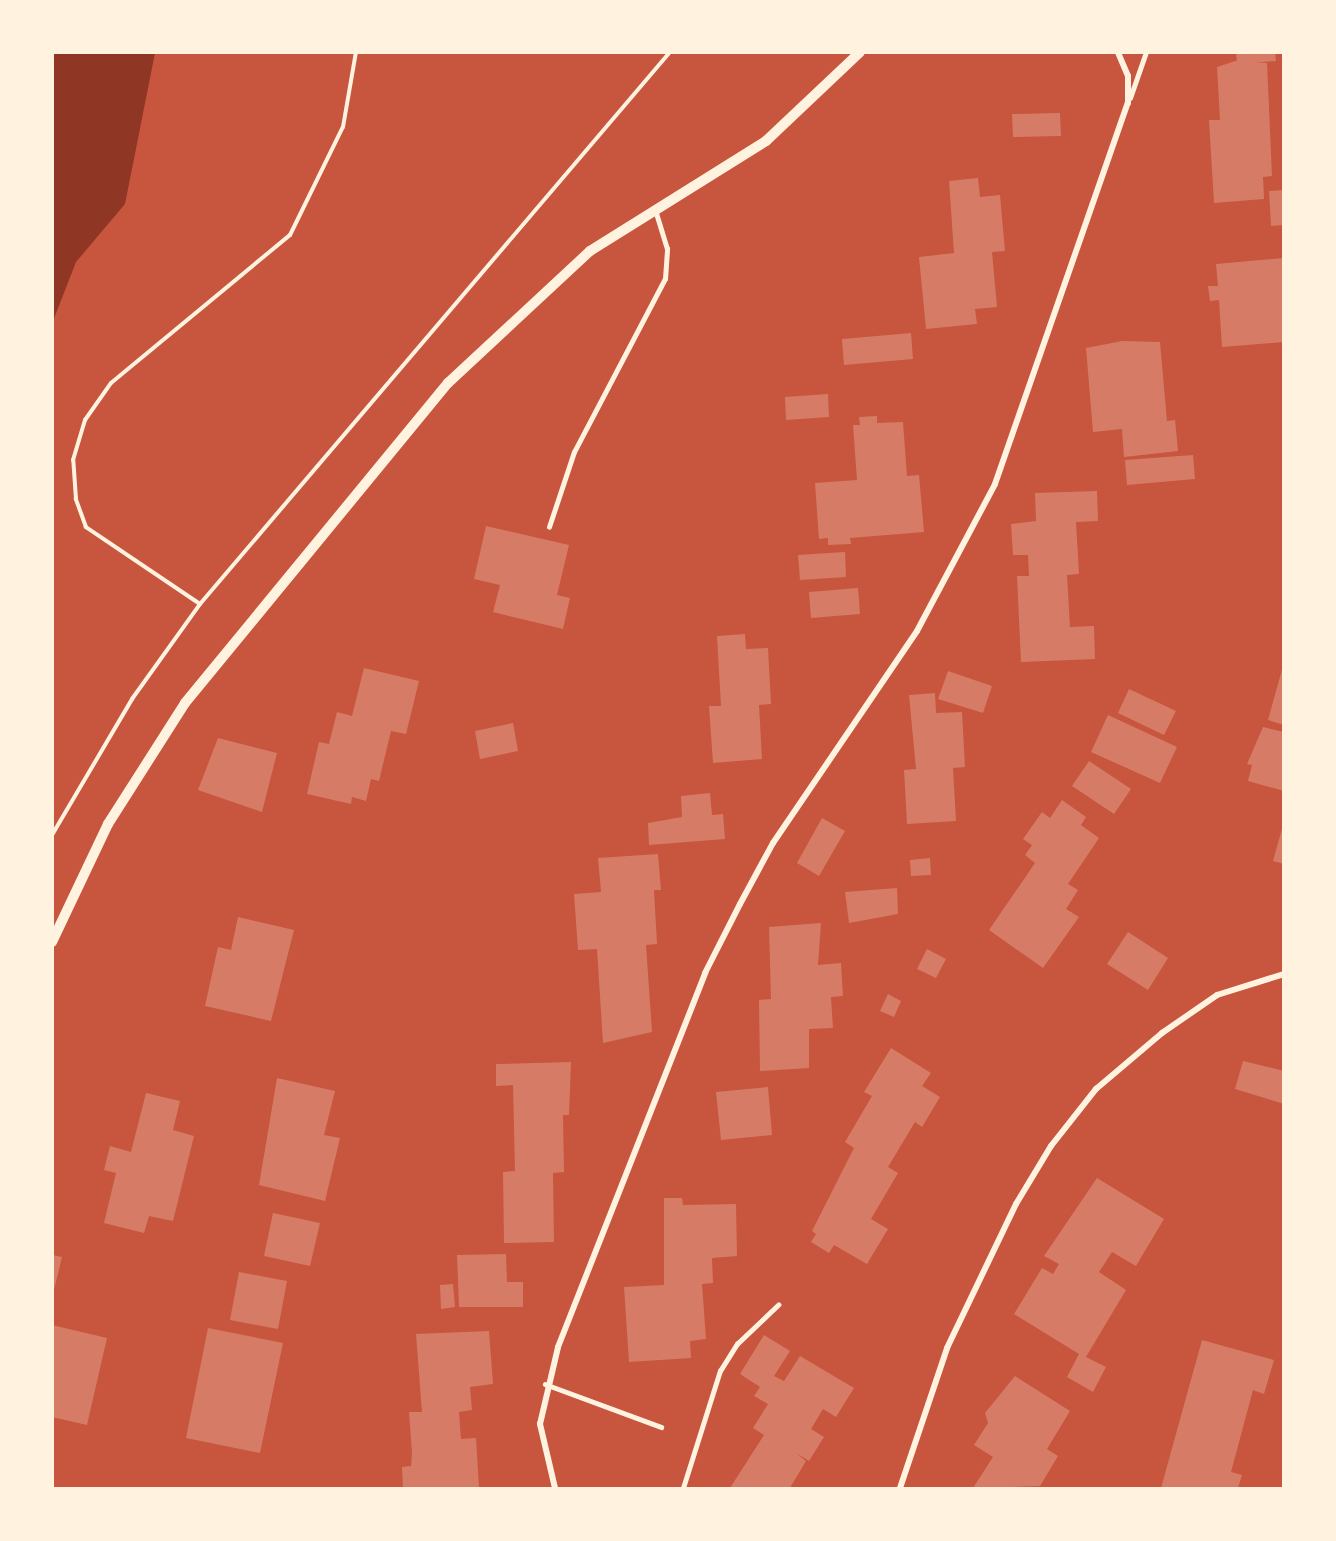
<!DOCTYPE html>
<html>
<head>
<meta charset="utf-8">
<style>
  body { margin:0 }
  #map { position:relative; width:1336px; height:1541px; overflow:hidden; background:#c8553d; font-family:"Times New Roman",serif }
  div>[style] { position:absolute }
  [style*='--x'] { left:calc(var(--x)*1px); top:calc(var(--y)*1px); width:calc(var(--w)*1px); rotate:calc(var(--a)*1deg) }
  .water>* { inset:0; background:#8f3625 }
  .building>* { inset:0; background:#d67c66 }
  .path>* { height:4px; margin:-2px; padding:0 2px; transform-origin:2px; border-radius:2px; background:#fff3e0 }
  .service>* { height:4.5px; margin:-2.25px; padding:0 2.25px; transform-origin:2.25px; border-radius:2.25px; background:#fff3e0 }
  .minor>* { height:6px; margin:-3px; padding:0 3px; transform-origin:3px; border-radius:3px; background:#fff3e0 }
  .tertiary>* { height:10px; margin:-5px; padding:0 5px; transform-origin:5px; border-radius:5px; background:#fff3e0 }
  span { translate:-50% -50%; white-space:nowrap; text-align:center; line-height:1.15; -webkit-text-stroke:6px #fff3e0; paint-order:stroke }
  .frame { position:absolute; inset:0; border:54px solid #fff3e0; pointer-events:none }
</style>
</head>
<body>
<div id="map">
  <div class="water">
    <i style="clip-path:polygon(53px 52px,155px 53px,125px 204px,76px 262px,53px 321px)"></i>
  </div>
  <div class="building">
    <i style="clip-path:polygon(1236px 52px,1275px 52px,1276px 61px,1237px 64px)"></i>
    <i style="clip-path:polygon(1235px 61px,1267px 63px,1272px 176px,1263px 177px,1264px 199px,1214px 203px,1209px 120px,1220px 120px,1217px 67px)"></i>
    <i style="clip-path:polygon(1060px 113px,1061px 136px,1013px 137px,1012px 114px)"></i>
    <i style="clip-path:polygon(978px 178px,980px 197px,1000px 195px,1005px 251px,992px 252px,997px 307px,975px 309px,977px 324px,926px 329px,919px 257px,954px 253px,949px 181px)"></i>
    <i style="clip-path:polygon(1284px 190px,1284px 225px,1271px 226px,1269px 191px)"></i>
    <i style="clip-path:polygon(1284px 258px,1284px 342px,1222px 347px,1219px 300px,1210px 301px,1208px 286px,1218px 286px,1216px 264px)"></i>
    <i style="clip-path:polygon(911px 333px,913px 359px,844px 365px,842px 339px)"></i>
    <i style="clip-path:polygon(1122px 341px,1160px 342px,1167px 421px,1175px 420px,1178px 451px,1124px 457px,1122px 429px,1093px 432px,1086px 348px)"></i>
    <i style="clip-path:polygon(828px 394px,829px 417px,786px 420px,785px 397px)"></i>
    <i style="clip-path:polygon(877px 416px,877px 423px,903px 422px,907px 476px,919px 475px,924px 532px,850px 538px,851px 544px,828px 545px,828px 538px,819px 539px,815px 483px,857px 480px,853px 425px,860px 425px,859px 417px)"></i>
    <i style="clip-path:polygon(1193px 455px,1195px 479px,1127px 485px,1125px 460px)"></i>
    <i style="clip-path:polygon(1097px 491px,1098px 521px,1076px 522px,1079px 574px,1067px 575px,1070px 627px,1094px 626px,1095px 659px,1021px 662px,1017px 576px,1029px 576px,1028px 555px,1013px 555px,1011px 524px,1036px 521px,1035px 493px)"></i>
    <i style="clip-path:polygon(486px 526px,569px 545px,557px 595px,570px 598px,563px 629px,493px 612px,500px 585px,474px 579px)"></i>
    <i style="clip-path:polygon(845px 552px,846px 577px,800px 580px,798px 555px)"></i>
    <i style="clip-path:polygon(858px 588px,860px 614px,811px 618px,809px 592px)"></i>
    <i style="clip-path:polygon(745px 634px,746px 649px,768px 648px,771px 704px,759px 705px,762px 759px,713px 763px,709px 706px,721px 706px,717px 636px)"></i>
    <i style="clip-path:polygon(1283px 666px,1284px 666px,1284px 725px,1268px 720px)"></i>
    <i style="clip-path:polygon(364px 668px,419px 681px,406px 734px,391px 731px,379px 781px,371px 779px,366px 801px,352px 797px,351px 804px,307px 794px,319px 742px,329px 744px,337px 712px,352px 716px)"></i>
    <i style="clip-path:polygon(948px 671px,992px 686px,983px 713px,938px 699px)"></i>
    <i style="clip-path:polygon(1129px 689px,1176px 711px,1164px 735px,1118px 713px)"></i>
    <i style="clip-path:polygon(935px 693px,936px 713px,962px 712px,965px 767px,953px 768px,956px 821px,907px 824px,904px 770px,916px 769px,909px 695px)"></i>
    <i style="clip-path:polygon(1108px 715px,1177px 747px,1160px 783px,1091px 752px)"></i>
    <i style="clip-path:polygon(513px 723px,518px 751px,480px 759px,475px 731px)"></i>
    <i style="clip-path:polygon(1263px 727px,1284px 732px,1284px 791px,1248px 781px,1252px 765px,1247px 764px)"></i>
    <i style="clip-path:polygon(218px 738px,277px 753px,262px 812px,198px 790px)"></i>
    <i style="clip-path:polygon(1089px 761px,1131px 789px,1114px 814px,1072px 786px)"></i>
    <i style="clip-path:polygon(710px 793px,712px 815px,723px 814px,725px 839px,649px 845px,648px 823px,682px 817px,681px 796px)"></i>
    <i style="clip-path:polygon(1062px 800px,1086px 817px,1081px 825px,1099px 838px,1068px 884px,1078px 890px,1066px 909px,1079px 917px,1043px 968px,989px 930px,1035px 863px,1025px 855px,1032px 845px,1023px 839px,1042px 812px,1050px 818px)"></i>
    <i style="clip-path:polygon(822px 818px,845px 831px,819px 876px,797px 863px)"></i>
    <i style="clip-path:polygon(1283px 825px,1284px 825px,1284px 864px,1273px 861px)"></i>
    <i style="clip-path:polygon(658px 854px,661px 890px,654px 890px,657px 944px,646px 945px,652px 1032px,603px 1043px,597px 949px,578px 950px,574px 894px,601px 892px,598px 858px)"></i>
    <i style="clip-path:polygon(930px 858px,931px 875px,911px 876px,910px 860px)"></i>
    <i style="clip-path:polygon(897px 888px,898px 914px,849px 923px,845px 892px)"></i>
    <i style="clip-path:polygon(238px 917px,294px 930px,271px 1021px,205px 1006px,218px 947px,231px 950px)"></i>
    <i style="clip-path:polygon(821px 923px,818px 965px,841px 963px,843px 996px,831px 997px,833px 1028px,809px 1029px,809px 1068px,760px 1071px,759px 1000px,771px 999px,769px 927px)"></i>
    <i style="clip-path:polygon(1128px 932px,1168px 958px,1148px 990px,1107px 964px)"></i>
    <i style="clip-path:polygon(927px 949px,946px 959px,936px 978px,917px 969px)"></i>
    <i style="clip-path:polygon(888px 994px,901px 1001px,894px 1017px,880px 1011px)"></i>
    <i style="clip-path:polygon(891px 1048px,931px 1073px,922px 1086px,940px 1097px,922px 1127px,915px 1122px,888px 1167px,898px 1173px,871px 1219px,888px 1229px,867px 1264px,834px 1245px,829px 1253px,811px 1242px,816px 1234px,812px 1231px,854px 1148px,845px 1142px,872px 1096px,864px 1092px)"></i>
    <i style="clip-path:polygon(1243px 1061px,1284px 1071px,1284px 1104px,1235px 1089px)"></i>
    <i style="clip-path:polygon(571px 1062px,569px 1115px,563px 1115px,564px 1172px,553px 1173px,554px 1242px,504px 1243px,503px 1172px,515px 1171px,513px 1085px,496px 1086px,496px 1064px)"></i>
    <i style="clip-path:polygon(277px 1078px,335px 1091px,324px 1135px,340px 1138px,325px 1201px,259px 1185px)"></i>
    <i style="clip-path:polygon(768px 1087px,772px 1135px,721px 1140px,716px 1092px)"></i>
    <i style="clip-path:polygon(146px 1093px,180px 1101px,173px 1130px,194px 1136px,173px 1221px,149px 1216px,144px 1233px,104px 1223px,116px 1173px,104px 1170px,110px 1146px,131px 1152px)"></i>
    <i style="clip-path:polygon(1097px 1178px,1164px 1219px,1136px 1266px,1112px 1252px,1099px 1272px,1126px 1290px,1086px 1357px,1106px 1367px,1093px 1392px,1067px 1377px,1079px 1354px,1014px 1314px,1042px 1268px,1053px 1274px,1059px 1264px,1044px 1256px)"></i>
    <i style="clip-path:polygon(664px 1198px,682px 1198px,683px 1205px,736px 1204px,737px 1256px,712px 1258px,713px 1283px,702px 1284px,706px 1339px,690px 1341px,691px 1358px,629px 1362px,624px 1287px,664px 1285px)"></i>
    <i style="clip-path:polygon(273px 1213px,320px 1223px,310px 1266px,264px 1256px)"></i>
    <i style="clip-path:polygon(506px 1254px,507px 1282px,523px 1282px,523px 1307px,459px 1307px,457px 1255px)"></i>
    <i style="clip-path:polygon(52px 1255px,62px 1257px,53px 1294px,52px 1294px)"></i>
    <i style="clip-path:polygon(239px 1272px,287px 1281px,278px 1329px,230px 1320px)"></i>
    <i style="clip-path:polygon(453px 1284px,455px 1307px,441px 1309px,440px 1285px)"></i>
    <i style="clip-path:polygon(52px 1325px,107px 1338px,87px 1425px,52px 1417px)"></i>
    <i style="clip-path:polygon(208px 1328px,283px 1343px,260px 1453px,186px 1438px)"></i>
    <i style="clip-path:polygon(489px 1331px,493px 1384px,470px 1387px,472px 1410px,459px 1412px,461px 1439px,476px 1438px,479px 1488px,403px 1488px,402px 1467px,411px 1466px,412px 1453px,409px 1412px,422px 1412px,416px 1334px)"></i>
    <i style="clip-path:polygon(764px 1335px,790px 1351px,774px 1376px,784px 1381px,800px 1356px,854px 1388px,836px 1417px,823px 1409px,811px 1429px,824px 1437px,809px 1461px,796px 1453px,806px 1461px,790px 1488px,730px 1488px,764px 1435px,753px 1428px,768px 1404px,754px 1396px,760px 1387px,740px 1374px)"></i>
    <i style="clip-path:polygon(1202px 1340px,1274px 1360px,1264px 1394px,1253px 1390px,1231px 1472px,1242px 1475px,1238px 1488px,1161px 1488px)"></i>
    <i style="clip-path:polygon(1015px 1376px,1070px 1411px,1047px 1449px,1058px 1456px,1040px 1486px,973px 1488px,993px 1457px,974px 1445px,988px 1423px,985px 1413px)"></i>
  </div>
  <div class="path">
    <i style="--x:200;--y:604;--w:138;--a:-146"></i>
    <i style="--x:86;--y:527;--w:30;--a:-110"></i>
    <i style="--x:76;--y:499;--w:39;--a:-94"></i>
    <i style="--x:73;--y:460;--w:42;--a:-73.3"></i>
    <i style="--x:85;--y:420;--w:45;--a:-54.9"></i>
    <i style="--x:111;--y:383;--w:232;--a:-39.6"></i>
    <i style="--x:290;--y:235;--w:120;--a:-63.9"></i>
    <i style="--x:343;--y:127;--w:76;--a:-80.2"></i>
    <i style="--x:52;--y:835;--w:158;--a:-59.5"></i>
    <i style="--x:132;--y:699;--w:117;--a:-54.4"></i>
    <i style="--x:200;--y:604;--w:725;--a:-49.59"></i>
  </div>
  <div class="service">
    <i style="--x:1130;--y:98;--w:49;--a:-70.8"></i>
    <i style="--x:549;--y:527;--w:79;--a:-71.6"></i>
    <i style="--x:574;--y:452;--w:195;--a:-62.3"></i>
    <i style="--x:665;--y:279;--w:30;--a:-86"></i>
    <i style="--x:667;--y:249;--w:41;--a:-107.1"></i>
    <i style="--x:545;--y:1384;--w:124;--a:20.3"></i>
    <i style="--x:683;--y:1488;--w:123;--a:-72.5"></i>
    <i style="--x:720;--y:1371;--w:32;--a:-58"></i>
    <i style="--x:737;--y:1344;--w:57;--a:-43.6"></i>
  </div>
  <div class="minor">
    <i style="--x:555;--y:1488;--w:66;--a:-103.2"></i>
    <i style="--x:540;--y:1424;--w:79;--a:-76.8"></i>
    <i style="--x:558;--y:1347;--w:402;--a:-68.5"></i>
    <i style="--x:705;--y:973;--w:77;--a:-63.1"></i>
    <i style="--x:740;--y:904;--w:69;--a:-61.6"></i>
    <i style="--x:773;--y:843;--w:256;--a:-55.8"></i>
    <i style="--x:917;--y:631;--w:166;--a:-62"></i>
    <i style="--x:995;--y:484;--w:404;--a:-70.8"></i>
    <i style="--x:1128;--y:103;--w:27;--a:-90"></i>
    <i style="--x:1128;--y:76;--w:26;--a:-113"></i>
    <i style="--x:900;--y:1488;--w:148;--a:-71.4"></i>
    <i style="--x:947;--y:1348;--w:160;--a:-64.4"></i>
    <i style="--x:1016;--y:1204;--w:68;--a:-58.9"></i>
    <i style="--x:1051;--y:1146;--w:73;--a:-51.7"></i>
    <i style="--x:1096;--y:1089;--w:87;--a:-40.3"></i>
    <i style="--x:1162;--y:1033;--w:67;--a:-34.6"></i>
    <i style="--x:1217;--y:995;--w:70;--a:-17.4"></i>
  </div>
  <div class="tertiary">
    <i style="--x:52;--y:942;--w:131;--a:-64.6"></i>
    <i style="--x:108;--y:824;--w:143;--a:-57.5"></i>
    <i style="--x:185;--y:703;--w:414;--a:-50.6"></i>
    <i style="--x:448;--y:383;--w:194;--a:-42.9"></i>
    <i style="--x:590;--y:251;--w:208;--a:-32"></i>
    <i style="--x:766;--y:141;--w:129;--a:-43.4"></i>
  </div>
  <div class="frame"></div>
</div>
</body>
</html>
